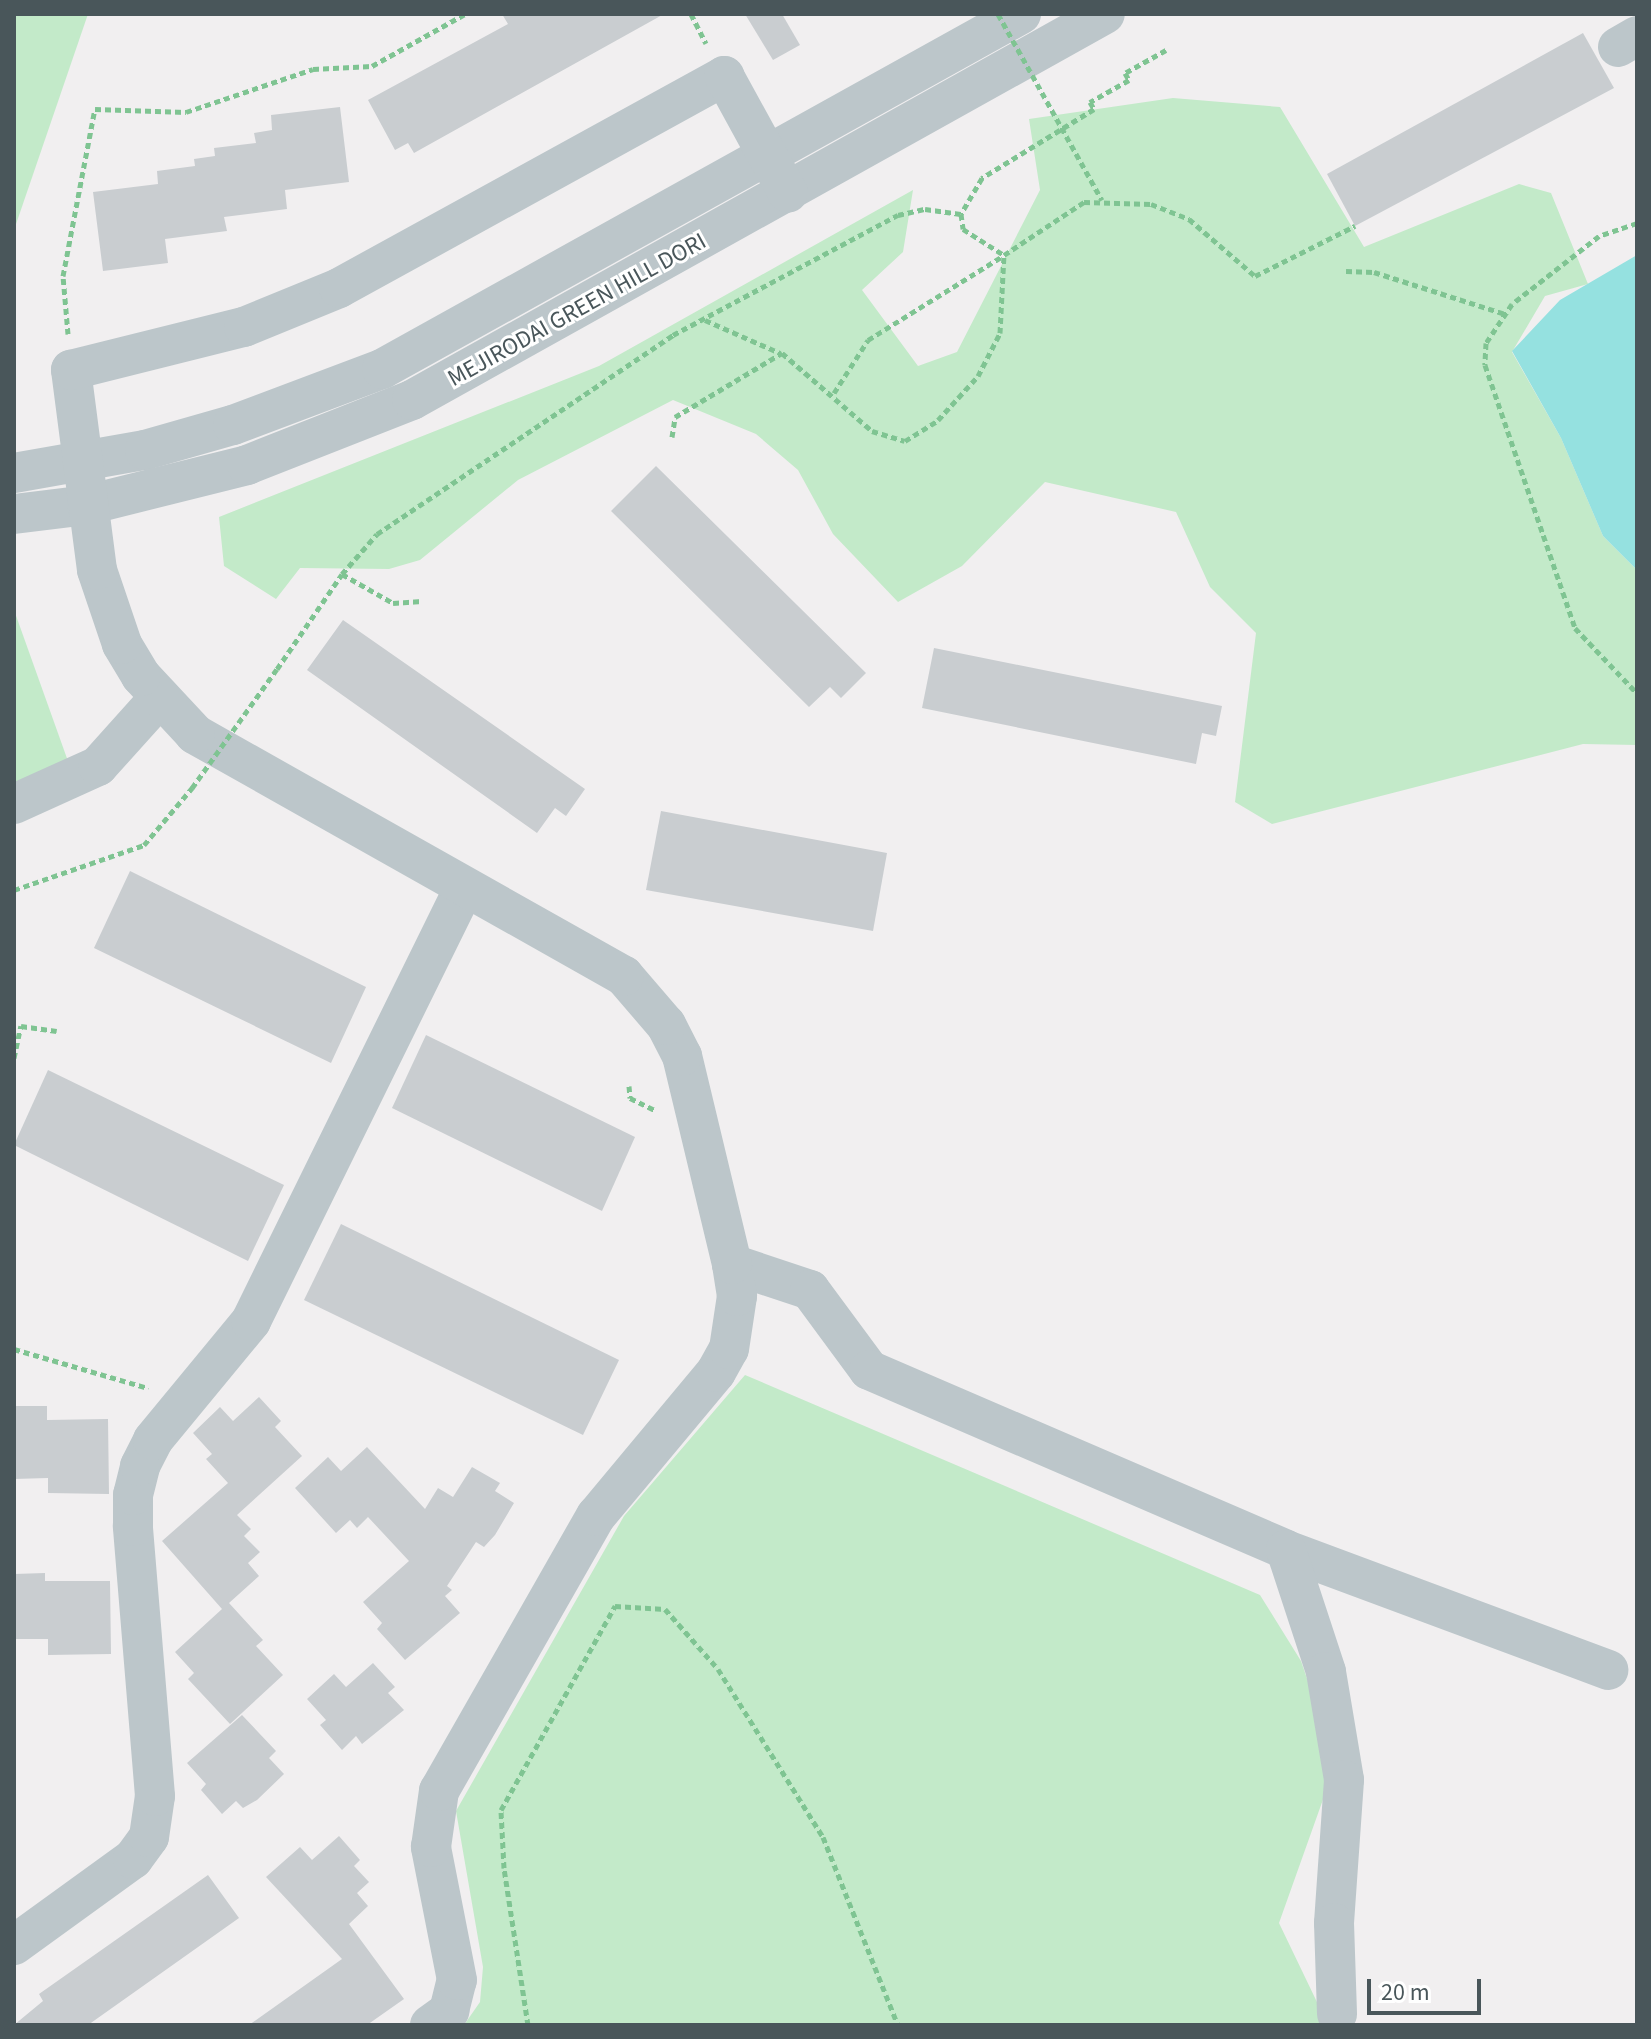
<!DOCTYPE html>
<html>
<head>
<meta charset="utf-8">
<style>
  body { margin:0 }
  #map { position:relative; width:1651px; height:2039px; overflow:hidden; background:#f1eff0; font-family:"Source Sans 3",sans-serif }
  div>[style] { position:absolute }
  [style*='--x'] { left:calc(var(--x)*1px); top:calc(var(--y)*1px); width:calc(var(--w)*1px); rotate:calc(var(--a)*1deg) }
  .green>* { inset:0; background:#c3eac9 }
  .water>* { inset:0; background:#95e1e0 }
  .building>* { inset:0; background:#c9cdd0 }
  .path>* { height:5px; margin-top:-2.5px; transform-origin:0; background:repeating-linear-gradient(90deg,#7fc492 0 6px,transparent 0 10px) }
  .minor>* { height:40px; margin:-20px; padding:0 20px; transform-origin:20px; border-radius:20px; background:#bcc6ca }
  .path-bridge>* { height:5px; margin-top:-2.5px; transform-origin:0; background:repeating-linear-gradient(90deg,#7fc492 0 6px,transparent 0 10px) }
  span { translate:-50% -50%; white-space:nowrap; text-align:center; line-height:1.15; -webkit-text-stroke:6px #fff; paint-order:stroke }
  .street-label { font-size:24px; color:#49565a }
  .frame { position:absolute; inset:0; border:16px solid #49565a; pointer-events:none }
  .scale { position:absolute; left:1367px; top:1979px; width:114px; height:36px; box-sizing:border-box; border:4px solid #49565a; border-top:0; padding-left:10px; font-size:24px; line-height:28px; white-space:nowrap; color:#49565a; -webkit-text-stroke:6px #fff; paint-order:stroke }
</style>
</head>
<body>
<div id="map">
  <div class="green">
    <i style="clip-path:polygon(14px 14px,88px 14px,14px 230px)"></i>
    <i style="clip-path:polygon(1173px 98px,1280px 107px,1364px 247px,1519px 184px,1551px 193px,1588px 284px,1545px 296px,1512px 352px,1561px 438px,1603px 536px,1637px 570px,1637px 745px,1583px 744px,1272px 824px,1235px 802px,1256px 633px,1210px 587px,1176px 512px,1045px 482px,962px 566px,898px 602px,833px 534px,798px 470px,756px 434px,673px 400px,518px 480px,420px 560px,389px 569px,300px 568px,276px 599px,224px 566px,219px 517px,599px 366px,913px 190px,903px 252px,862px 290px,918px 366px,957px 352px,1040px 190px,1029px 119px)"></i>
    <i style="clip-path:polygon(14px 610px,69px 764px,14px 784px)"></i>
    <i style="clip-path:polygon(745px 1375px,1260px 1595px,1301px 1661px,1336px 1763px,1279px 1923px,1328px 2025px,464px 2025px,480px 2002px,483px 1967px,456px 1811px,624px 1516px)"></i>
  </div>
  <div class="water">
    <i style="clip-path:polygon(1637px 255px,1637px 570px,1603px 536px,1561px 438px,1512px 351px,1560px 300px)"></i>
  </div>
  <div class="building">
    <i style="clip-path:polygon(502px 14px,664px 14px,414px 153px,408px 143px,395px 150px,368px 100px,508px 24px)"></i>
    <i style="clip-path:polygon(745px 14px,782px 14px,800px 45px,773px 60px)"></i>
    <i style="clip-path:polygon(1583px 33px,1614px 88px,1355px 226px,1327px 174px)"></i>
    <i style="clip-path:polygon(340px 107px,349px 182px,285px 190px,287px 209px,224px 217px,227px 231px,165px 239px,168px 263px,103px 271px,93px 192px,158px 184px,157px 171px,195px 166px,194px 159px,215px 156px,214px 148px,256px 143px,254px 133px,272px 130px,271px 115px)"></i>
    <i style="clip-path:polygon(656px 466px,866px 673px,841px 698px,830px 687px,809px 707px,611px 511px)"></i>
    <i style="clip-path:polygon(343px 620px,585px 789px,566px 816px,555px 808px,537px 833px,307px 670px)"></i>
    <i style="clip-path:polygon(934px 648px,1222px 706px,1216px 736px,1202px 733px,1196px 764px,922px 708px)"></i>
    <i style="clip-path:polygon(661px 811px,887px 853px,873px 931px,646px 890px)"></i>
    <i style="clip-path:polygon(130px 871px,366px 987px,331px 1063px,94px 948px)"></i>
    <i style="clip-path:polygon(426px 1035px,635px 1137px,602px 1211px,392px 1108px)"></i>
    <i style="clip-path:polygon(48px 1070px,284px 1185px,248px 1261px,14px 1145px)"></i>
    <i style="clip-path:polygon(341px 1224px,619px 1360px,583px 1435px,304px 1300px)"></i>
    <i style="clip-path:polygon(259px 1397px,281px 1421px,275px 1427px,302px 1456px,237px 1515px,251px 1529px,244px 1536px,260px 1552px,248px 1563px,259px 1576px,229px 1603px,263px 1640px,256px 1646px,283px 1675px,230px 1724px,188px 1679px,194px 1673px,175px 1652px,222px 1609px,162px 1541px,228px 1483px,206px 1459px,212px 1454px,193px 1433px,220px 1407px,233px 1421px)"></i>
    <i style="clip-path:polygon(14px 1406px,47px 1406px,47px 1420px,108px 1419px,109px 1494px,48px 1493px,48px 1478px,14px 1479px)"></i>
    <i style="clip-path:polygon(367px 1447px,425px 1509px,438px 1488px,453px 1497px,472px 1467px,500px 1483px,495px 1491px,514px 1503px,495px 1535px,484px 1547px,476px 1542px,447px 1586px,452px 1590px,445px 1596px,460px 1613px,405px 1660px,377px 1629px,382px 1623px,363px 1602px,409px 1561px,368px 1517px,357px 1528px,350px 1520px,336px 1533px,295px 1488px,328px 1457px,341px 1471px)"></i>
    <i style="clip-path:polygon(45px 1573px,45px 1581px,110px 1581px,111px 1654px,48px 1655px,48px 1639px,14px 1639px,14px 1574px)"></i>
    <i style="clip-path:polygon(373px 1663px,395px 1687px,388px 1693px,404px 1710px,362px 1744px,356px 1736px,342px 1750px,320px 1725px,326px 1720px,307px 1699px,334px 1674px,346px 1687px)"></i>
    <i style="clip-path:polygon(242px 1715px,276px 1751px,269px 1758px,284px 1774px,257px 1800px,243px 1808px,236px 1801px,222px 1814px,201px 1790px,206px 1784px,187px 1763px)"></i>
    <i style="clip-path:polygon(339px 1836px,360px 1860px,354px 1866px,369px 1882px,357px 1893px,368px 1906px,349px 1924px,404px 1999px,367px 2025px,249px 2025px,342px 1959px,266px 1877px,300px 1847px,312px 1860px)"></i>
    <i style="clip-path:polygon(208px 1875px,239px 1918px,88px 2025px,14px 2025px,43px 2001px,39px 1994px)"></i>
  </div>
  <div class="path">
    <i style="--x:691;--y:14;--w:33;--a:63"></i>
    <i style="--x:1166;--y:50;--w:47;--a:150.7"></i>
    <i style="--x:1125;--y:73;--w:8;--a:60"></i>
    <i style="--x:1129;--y:80;--w:45;--a:150.6"></i>
    <i style="--x:1090;--y:102;--w:8;--a:60"></i>
    <i style="--x:1094;--y:109;--w:132;--a:148.4"></i>
    <i style="--x:982;--y:178;--w:42;--a:120.3"></i>
    <i style="--x:961;--y:214;--w:15;--a:82"></i>
    <i style="--x:963;--y:229;--w:49;--a:32.4"></i>
    <i style="--x:1004;--y:255;--w:96;--a:-33.5"></i>
    <i style="--x:1084;--y:202;--w:67;--a:1.7"></i>
    <i style="--x:1151;--y:204;--w:41;--a:21.5"></i>
    <i style="--x:1189;--y:219;--w:87;--a:40.8"></i>
    <i style="--x:1255;--y:276;--w:112;--a:-26.6"></i>
    <i style="--x:1637;--y:223;--w:40;--a:161.1"></i>
    <i style="--x:1599;--y:236;--w:110;--a:142"></i>
    <i style="--x:1512;--y:304;--w:47;--a:123.7"></i>
    <i style="--x:1486;--y:343;--w:22;--a:93"></i>
    <i style="--x:1485;--y:365;--w:278;--a:71.1"></i>
    <i style="--x:1575;--y:628;--w:90;--a:46.4"></i>
    <i style="--x:1346;--y:271;--w:28;--a:2"></i>
    <i style="--x:1374;--y:272;--w:139;--a:17.7"></i>
    <i style="--x:705;--y:320;--w:82;--a:23.7"></i>
    <i style="--x:68;--y:334;--w:58;--a:-94.9"></i>
    <i style="--x:63;--y:276;--w:170;--a:-79.2"></i>
    <i style="--x:95;--y:109;--w:91;--a:1.9"></i>
    <i style="--x:186;--y:112;--w:134;--a:-18.7"></i>
    <i style="--x:313;--y:69;--w:59;--a:-2.9"></i>
    <i style="--x:372;--y:66;--w:107;--a:-29.2"></i>
    <i style="--x:834;--y:393;--w:63;--a:-57.3"></i>
    <i style="--x:868;--y:340;--w:159;--a:-31.9"></i>
    <i style="--x:672;--y:437;--w:20;--a:-81"></i>
    <i style="--x:675;--y:417;--w:125;--a:-30.9"></i>
    <i style="--x:782;--y:353;--w:119;--a:40.9"></i>
    <i style="--x:872;--y:431;--w:34;--a:17"></i>
    <i style="--x:905;--y:441;--w:39;--a:-32"></i>
    <i style="--x:938;--y:420;--w:59;--a:-47.7"></i>
    <i style="--x:978;--y:376;--w:48;--a:-62.9"></i>
    <i style="--x:1000;--y:333;--w:78;--a:-87.1"></i>
    <i style="--x:342;--y:574;--w:53;--a:-48.8"></i>
    <i style="--x:377;--y:534;--w:357;--a:-33.9"></i>
    <i style="--x:673;--y:335;--w:255;--a:-28.1"></i>
    <i style="--x:898;--y:215;--w:28;--a:-13"></i>
    <i style="--x:925;--y:209;--w:36;--a:8"></i>
    <i style="--x:277;--y:669;--w:115;--a:-55.6"></i>
    <i style="--x:342;--y:574;--w:59;--a:29.6"></i>
    <i style="--x:393;--y:603;--w:29;--a:-4"></i>
    <i style="--x:14;--y:890;--w:138;--a:-19.1"></i>
    <i style="--x:144;--y:845;--w:75;--a:-49.9"></i>
    <i style="--x:14;--y:1058;--w:33;--a:-78"></i>
    <i style="--x:21;--y:1026;--w:36;--a:8"></i>
    <i style="--x:629;--y:1086;--w:12;--a:85"></i>
    <i style="--x:630;--y:1098;--w:28;--a:26"></i>
    <i style="--x:14;--y:1349;--w:140;--a:16.2"></i>
    <i style="--x:528;--y:2025;--w:159;--a:-98.7"></i>
    <i style="--x:504;--y:1868;--w:58;--a:-93"></i>
    <i style="--x:501;--y:1810;--w:234;--a:-60.8"></i>
    <i style="--x:615;--y:1606;--w:50;--a:3.4"></i>
    <i style="--x:665;--y:1609;--w:80;--a:48.5"></i>
    <i style="--x:718;--y:1669;--w:198;--a:58"></i>
    <i style="--x:823;--y:1837;--w:202;--a:68.3"></i>
  </div>
  <div class="minor">
    <i style="--x:1618;--y:47;--w:22;--a:-30"></i>
    <i style="--x:14;--y:473;--w:133;--a:-10"></i>
    <i style="--x:145;--y:450;--w:91;--a:-15.9"></i>
    <i style="--x:233;--y:425;--w:159;--a:-20.6"></i>
    <i style="--x:382;--y:369;--w:731;--a:-29.05"></i>
    <i style="--x:14;--y:514;--w:74;--a:-7"></i>
    <i style="--x:87;--y:505;--w:165;--a:-14"></i>
    <i style="--x:247;--y:465;--w:177;--a:-21.5"></i>
    <i style="--x:412;--y:400;--w:793;--a:-29.12"></i>
    <i style="--x:14;--y:804;--w:92;--a:-24.3"></i>
    <i style="--x:98;--y:766;--w:93;--a:-48.1"></i>
    <i style="--x:732;--y:1264;--w:82;--a:18.4"></i>
    <i style="--x:810;--y:1290;--w:99;--a:53.6"></i>
    <i style="--x:869;--y:1370;--w:454;--a:23.3"></i>
    <i style="--x:1286;--y:1550;--w:344;--a:20.4"></i>
    <i style="--x:1286;--y:1550;--w:128;--a:71.8"></i>
    <i style="--x:1326;--y:1672;--w:109;--a:80.5"></i>
    <i style="--x:1344;--y:1780;--w:143;--a:94"></i>
    <i style="--x:1334;--y:1923;--w:91;--a:88.1"></i>
    <i style="--x:14;--y:1945;--w:147;--a:-35.9"></i>
    <i style="--x:133;--y:1859;--w:27;--a:-54"></i>
    <i style="--x:149;--y:1837;--w:41;--a:-81.7"></i>
    <i style="--x:155;--y:1796;--w:271;--a:-94.7"></i>
    <i style="--x:133;--y:1526;--w:31;--a:-90"></i>
    <i style="--x:133;--y:1495;--w:30;--a:-76"></i>
    <i style="--x:140;--y:1466;--w:29;--a:-63"></i>
    <i style="--x:153;--y:1440;--w:154;--a:-50.5"></i>
    <i style="--x:251;--y:1321;--w:483;--a:-63.8"></i>
    <i style="--x:430;--y:2025;--w:24;--a:-36"></i>
    <i style="--x:449;--y:2011;--w:32;--a:-76"></i>
    <i style="--x:457;--y:1980;--w:136;--a:-101.1"></i>
    <i style="--x:431;--y:1847;--w:57;--a:-81.9"></i>
    <i style="--x:439;--y:1791;--w:317;--a:-60.3"></i>
    <i style="--x:596;--y:1516;--w:187;--a:-50.2"></i>
    <i style="--x:716;--y:1372;--w:26;--a:-61"></i>
    <i style="--x:729;--y:1349;--w:54;--a:-81.4"></i>
    <i style="--x:737;--y:1296;--w:32;--a:-99"></i>
    <i style="--x:732;--y:1264;--w:214;--a:-103.5"></i>
    <i style="--x:682;--y:1056;--w:35;--a:-117"></i>
    <i style="--x:666;--y:1025;--w:65;--a:-130.6"></i>
    <i style="--x:624;--y:976;--w:493;--a:-150.6"></i>
    <i style="--x:195;--y:734;--w:79;--a:-133"></i>
    <i style="--x:141;--y:676;--w:37;--a:-121"></i>
    <i style="--x:122;--y:644;--w:78;--a:-108.7"></i>
    <i style="--x:97;--y:570;--w:202;--a:-97.4"></i>
    <i style="--x:71;--y:370;--w:178;--a:-14"></i>
    <i style="--x:244;--y:327;--w:103;--a:-22.3"></i>
    <i style="--x:339;--y:288;--w:440;--a:-28.8"></i>
    <i style="--x:724;--y:76;--w:133;--a:61.3"></i>
  </div>
  <div class="path-bridge">
    <i style="--x:998;--y:14;--w:213;--a:60.8"></i>
    <i style="--x:192;--y:788;--w:146;--a:-54.5"></i>
  </div>
  <div class="street-label">
    <span style="left:577px;top:310px;rotate:-29deg">MEJIRODAI GREEN HILL DORI</span>
  </div>
  <div class="frame"></div>
  <div class="scale">20 m</div>
</div>
</body>
</html>
